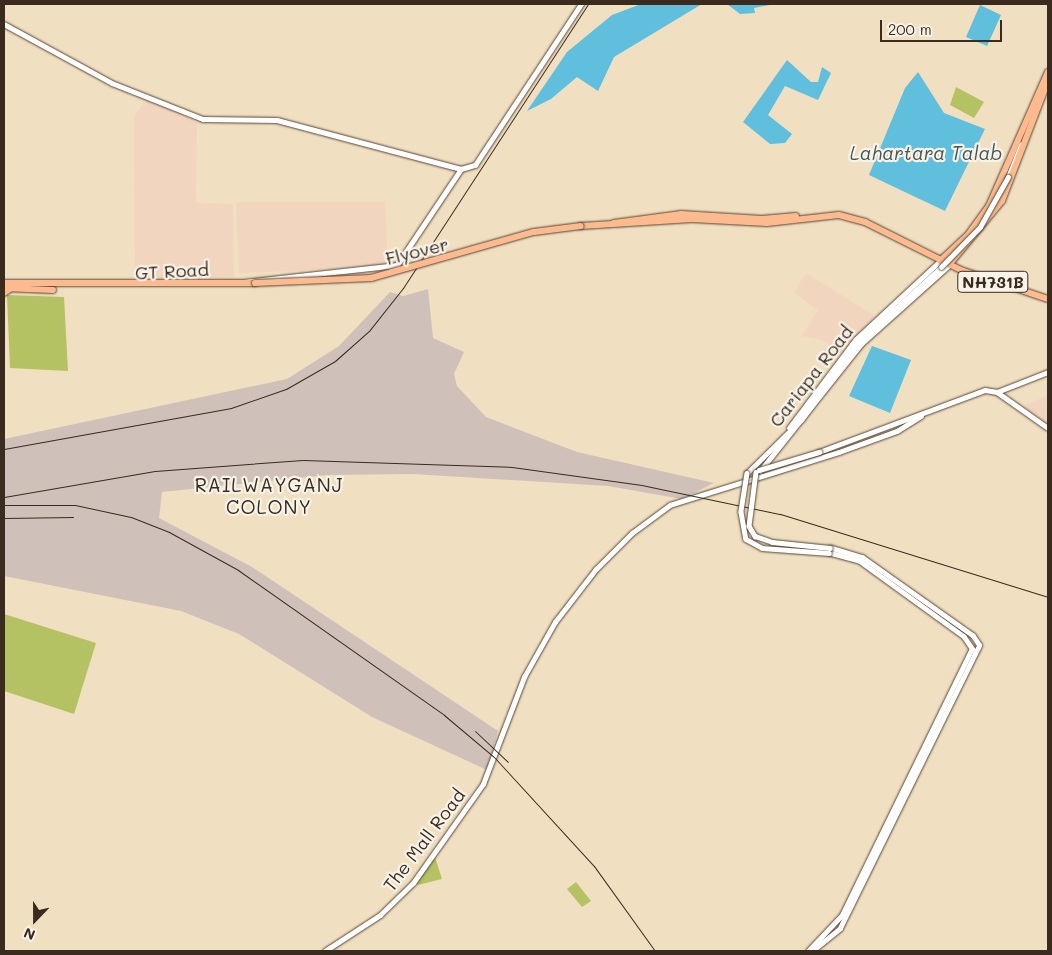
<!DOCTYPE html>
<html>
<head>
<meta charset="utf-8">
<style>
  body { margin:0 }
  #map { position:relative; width:1052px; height:955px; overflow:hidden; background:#f1dfc1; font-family:Mali,sans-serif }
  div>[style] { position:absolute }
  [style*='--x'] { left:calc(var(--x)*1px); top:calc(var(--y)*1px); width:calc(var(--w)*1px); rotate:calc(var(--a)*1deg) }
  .built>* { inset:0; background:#f2d5be }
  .industrial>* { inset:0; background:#cfc1ba }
  .green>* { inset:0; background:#b4c264 }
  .water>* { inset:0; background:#5fbfdd }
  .roads { filter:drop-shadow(0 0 1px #564536) drop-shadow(0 0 1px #564536) }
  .tertiary>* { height:4.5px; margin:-2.25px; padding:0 2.25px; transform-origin:2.25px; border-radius:2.25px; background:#fff }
  .primary>* { height:5.5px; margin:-2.75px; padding:0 2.75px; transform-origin:2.75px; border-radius:2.75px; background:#fcba8e }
  .trunk>* { height:6px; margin:-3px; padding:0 3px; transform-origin:3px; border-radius:3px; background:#fcba8e }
  .rail>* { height:1px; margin:-0.5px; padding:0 0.5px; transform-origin:0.5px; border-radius:0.5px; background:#3b2a1e }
  .bridges { filter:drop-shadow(0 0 1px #564536) drop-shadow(0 0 1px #564536) }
  .tertiary-bridge>* { height:4.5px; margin:-2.25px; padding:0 2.25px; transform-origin:2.25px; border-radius:2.25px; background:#fff }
  .trunk-bridge>* { height:6px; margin:-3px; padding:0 3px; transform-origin:3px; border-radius:3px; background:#fcba8e }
  span { translate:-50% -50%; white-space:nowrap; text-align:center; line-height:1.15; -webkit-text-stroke:4.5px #f7f3e8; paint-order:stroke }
  .shield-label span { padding:1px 4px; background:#f7f3e8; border:1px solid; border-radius:4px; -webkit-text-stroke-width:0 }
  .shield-label { font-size:16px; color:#3b2a1e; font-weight:700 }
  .street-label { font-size:18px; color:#3b2a1e }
  .water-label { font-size:19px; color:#465757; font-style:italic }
  .neighbourhood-label { font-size:19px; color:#3b2a1e; letter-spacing:1px }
  .frame { position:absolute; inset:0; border:5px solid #3b2a1e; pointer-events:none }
  .north { position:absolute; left:10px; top:895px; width:50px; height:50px; -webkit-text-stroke:4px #f7f3e8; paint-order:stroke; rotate:202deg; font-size:14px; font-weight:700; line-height:20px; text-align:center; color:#3b2a1e }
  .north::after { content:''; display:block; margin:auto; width:18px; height:22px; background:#3b2a1e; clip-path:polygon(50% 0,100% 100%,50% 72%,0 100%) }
  .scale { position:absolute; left:880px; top:20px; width:122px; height:22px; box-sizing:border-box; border:2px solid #3b2a1e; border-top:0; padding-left:6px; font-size:15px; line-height:18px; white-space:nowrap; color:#3b2a1e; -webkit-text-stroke:4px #f7f3e8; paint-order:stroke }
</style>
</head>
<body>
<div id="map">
  <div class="built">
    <i style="clip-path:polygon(148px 98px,197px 123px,196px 203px,233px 204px,234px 277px,135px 282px,134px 116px)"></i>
    <i style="clip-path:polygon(236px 202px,385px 202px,388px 267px,239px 273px)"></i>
    <i style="clip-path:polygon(806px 273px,875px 316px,841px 352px,822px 340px,802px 336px,818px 310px,794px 293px)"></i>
    <i style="clip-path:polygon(1048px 395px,1048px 423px,1047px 423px,1023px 406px)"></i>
  </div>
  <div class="industrial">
    <i style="clip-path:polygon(428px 289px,433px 338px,464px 352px,454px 374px,457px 386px,486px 417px,577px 452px,714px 483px,682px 499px,608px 486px,413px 474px,328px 475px,162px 492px,159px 518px,252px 567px,498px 731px,487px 770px,372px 717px,239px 634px,181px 611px,4px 576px,4px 439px,287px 379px,339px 346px,390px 292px,403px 296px)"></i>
  </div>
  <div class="green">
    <i style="clip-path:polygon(956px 87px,984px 102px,974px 118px,950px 105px)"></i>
    <i style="clip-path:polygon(7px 295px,64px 297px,68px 371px,10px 368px)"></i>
    <i style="clip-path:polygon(4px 614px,96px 643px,74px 714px,4px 691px)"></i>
    <i style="clip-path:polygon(434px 854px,442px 879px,418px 885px,417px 883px)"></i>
    <i style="clip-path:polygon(576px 882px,591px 901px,582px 907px,567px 889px)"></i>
  </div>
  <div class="water">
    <i style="clip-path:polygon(641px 4px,702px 4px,614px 57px,598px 91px,577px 77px,551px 99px,527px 111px,567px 52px,612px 15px)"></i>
    <i style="clip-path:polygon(727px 4px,775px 4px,754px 8px,755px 13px,740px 14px)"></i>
    <i style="clip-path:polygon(980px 5px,1001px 15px,987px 46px,966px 37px)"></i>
    <i style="clip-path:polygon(787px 60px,811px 82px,818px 82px,822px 67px,831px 73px,818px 100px,785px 86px,768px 115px,792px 134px,785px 143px,770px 144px,743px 122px)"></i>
    <i style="clip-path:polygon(918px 72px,944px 113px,985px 129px,945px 211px,869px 175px,905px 88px)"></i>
    <i style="clip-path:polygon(872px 346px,911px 360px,890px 413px,849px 396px)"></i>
  </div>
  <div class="roads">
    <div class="tertiary">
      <i style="--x:4;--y:24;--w:123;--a:28.6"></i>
      <i style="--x:112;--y:83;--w:98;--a:21.6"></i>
      <i style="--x:203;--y:119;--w:74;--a:0.8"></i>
      <i style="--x:277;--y:120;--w:190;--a:14.9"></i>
      <i style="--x:461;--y:169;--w:15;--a:-16"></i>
      <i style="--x:475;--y:165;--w:193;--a:-56.6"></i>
      <i style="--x:1008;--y:177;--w:35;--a:-68"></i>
      <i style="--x:244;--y:282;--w:154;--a:-6.3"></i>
      <i style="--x:397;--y:265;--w:115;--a:-56.3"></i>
      <i style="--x:997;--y:392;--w:62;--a:35.2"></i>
      <i style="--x:789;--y:428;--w:111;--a:-53"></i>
      <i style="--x:856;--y:339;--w:115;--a:-42.9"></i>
      <i style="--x:819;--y:452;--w:177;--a:-20.5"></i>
      <i style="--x:985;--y:390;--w:12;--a:9"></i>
      <i style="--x:997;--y:392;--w:55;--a:-21.4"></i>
      <i style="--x:760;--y:471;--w:162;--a:-51.5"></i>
      <i style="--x:861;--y:344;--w:118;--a:-41.9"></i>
      <i style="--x:747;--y:473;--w:76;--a:-44.5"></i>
      <i style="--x:801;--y:420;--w:97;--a:-53.4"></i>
      <i style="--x:859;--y:342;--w:111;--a:-42.4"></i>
      <i style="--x:325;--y:951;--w:66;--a:-33.2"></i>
      <i style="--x:380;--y:915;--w:46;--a:-44.1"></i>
      <i style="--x:413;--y:883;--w:121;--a:-54.7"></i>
      <i style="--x:483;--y:784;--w:115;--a:-69"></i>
      <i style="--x:524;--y:677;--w:63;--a:-60.6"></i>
      <i style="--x:555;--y:622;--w:67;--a:-52.3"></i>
      <i style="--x:596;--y:569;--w:51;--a:-45"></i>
      <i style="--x:632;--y:533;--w:47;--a:-36.4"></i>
      <i style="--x:670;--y:505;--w:177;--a:-17.4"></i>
      <i style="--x:839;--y:452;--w:62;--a:-19.9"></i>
      <i style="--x:897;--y:431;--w:28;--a:-32"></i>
      <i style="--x:808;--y:951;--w:50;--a:-46.6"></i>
      <i style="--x:842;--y:915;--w:296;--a:-64"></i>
      <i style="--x:972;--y:649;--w:14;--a:-124"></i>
      <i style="--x:964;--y:637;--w:130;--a:-144.1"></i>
      <i style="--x:859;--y:561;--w:31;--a:-165"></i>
      <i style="--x:812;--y:951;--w:36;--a:-39"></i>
      <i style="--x:840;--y:928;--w:315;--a:-63.8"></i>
      <i style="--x:979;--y:645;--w:11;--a:-124"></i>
      <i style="--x:973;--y:636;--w:135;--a:-144.7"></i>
      <i style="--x:863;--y:558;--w:34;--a:-163"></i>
    </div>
    <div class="primary">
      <i style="--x:940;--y:261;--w:38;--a:-43"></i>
      <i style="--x:968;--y:235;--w:36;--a:-54"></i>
      <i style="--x:989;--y:206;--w:146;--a:-66.2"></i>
      <i style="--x:949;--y:265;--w:83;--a:-50.4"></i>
      <i style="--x:1002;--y:201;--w:125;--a:-69"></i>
      <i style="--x:4;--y:293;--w:7;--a:-34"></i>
    </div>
    <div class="trunk">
      <i style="--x:614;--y:223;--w:68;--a:-7.7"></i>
      <i style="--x:681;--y:214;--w:81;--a:3.5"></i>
      <i style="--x:762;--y:219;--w:34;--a:-5"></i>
      <i style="--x:581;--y:226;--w:111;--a:-3.6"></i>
      <i style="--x:692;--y:219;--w:75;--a:3.1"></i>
      <i style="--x:767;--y:223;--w:72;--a:-6.3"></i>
      <i style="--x:839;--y:215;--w:27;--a:15"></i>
      <i style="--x:865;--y:222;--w:107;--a:26.6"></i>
      <i style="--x:961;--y:270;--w:92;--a:18.4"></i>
      <i style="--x:4;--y:283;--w:251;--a:0"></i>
      <i style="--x:4;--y:288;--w:49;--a:2.3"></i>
    </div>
  </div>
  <div class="rail">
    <i style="--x:4;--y:449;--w:231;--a:-10.2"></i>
    <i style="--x:231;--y:408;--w:58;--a:-19.1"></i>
    <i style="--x:286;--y:389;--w:56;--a:-29.7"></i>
    <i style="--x:335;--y:361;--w:45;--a:-41.4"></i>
    <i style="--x:369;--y:331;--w:55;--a:-51.7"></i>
    <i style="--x:403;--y:288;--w:339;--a:-56.9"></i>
    <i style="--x:4;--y:497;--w:153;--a:-9.8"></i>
    <i style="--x:155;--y:471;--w:148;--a:-4.3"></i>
    <i style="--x:303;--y:460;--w:209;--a:1.9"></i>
    <i style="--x:512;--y:467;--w:131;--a:7.9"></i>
    <i style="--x:642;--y:485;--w:141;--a:11.9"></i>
    <i style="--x:780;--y:514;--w:281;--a:17.2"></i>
    <i style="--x:4;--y:505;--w:71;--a:0"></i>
    <i style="--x:75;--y:505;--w:57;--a:12.1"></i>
    <i style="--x:131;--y:517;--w:41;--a:21.5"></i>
    <i style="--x:169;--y:532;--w:79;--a:28.8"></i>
    <i style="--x:238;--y:570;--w:252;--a:35.1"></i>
    <i style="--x:444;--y:715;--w:65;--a:40"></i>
    <i style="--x:494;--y:757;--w:148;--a:47.5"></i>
    <i style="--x:594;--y:866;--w:105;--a:54.3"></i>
    <i style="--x:4;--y:518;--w:69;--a:-0.8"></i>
    <i style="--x:475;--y:731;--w:45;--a:43.2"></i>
  </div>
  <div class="bridges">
    <div class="tertiary-bridge">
      <i style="--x:941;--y:267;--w:56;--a:-45.7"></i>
      <i style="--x:980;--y:227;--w:57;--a:-60.8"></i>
      <i style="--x:759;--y:470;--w:63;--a:-16.7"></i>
      <i style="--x:756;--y:472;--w:54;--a:97.4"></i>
      <i style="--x:749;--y:526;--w:12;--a:59"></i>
      <i style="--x:755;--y:536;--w:18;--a:19"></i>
      <i style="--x:772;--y:542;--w:58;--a:5.9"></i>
      <i style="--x:747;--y:473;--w:39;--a:99"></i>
      <i style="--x:741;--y:512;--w:27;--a:80"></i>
      <i style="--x:746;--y:539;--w:18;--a:29"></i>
      <i style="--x:762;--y:548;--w:67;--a:4.3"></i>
    </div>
    <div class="trunk-bridge">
      <i style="--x:255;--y:283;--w:116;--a:-2.5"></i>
      <i style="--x:371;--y:278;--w:169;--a:-15.8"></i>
      <i style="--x:534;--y:232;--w:47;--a:-7.3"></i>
    </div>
  </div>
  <div class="shield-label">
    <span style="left:993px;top:282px">NH731B</span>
  </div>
  <div class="street-label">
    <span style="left:417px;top:251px;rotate:-14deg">Flyover</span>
    <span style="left:172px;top:271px;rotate:-3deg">GT Road</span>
    <span style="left:811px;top:376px;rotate:-52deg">Cariapa Road</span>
    <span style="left:424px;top:840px;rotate:-53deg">The Mall Road</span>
  </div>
  <div class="water-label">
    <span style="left:926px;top:153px">Lahartara Talab</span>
  </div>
  <div class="neighbourhood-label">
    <span style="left:269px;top:496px">RAILWAYGANJ<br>COLONY</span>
  </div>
  <div class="frame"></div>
  <div class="north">N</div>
  <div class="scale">200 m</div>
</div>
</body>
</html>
